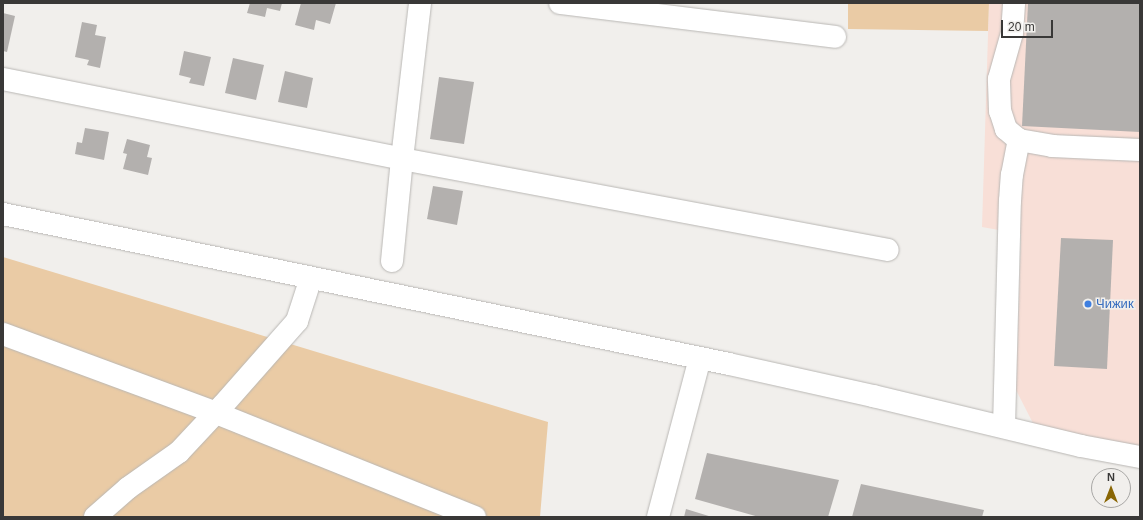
<!DOCTYPE html>
<html>
<head>
<meta charset="utf-8">
<style>
  body { margin:0 }
  #map { position:relative; width:1143px; height:520px; overflow:hidden; background:#f1efec; font-family:Helvetica,sans-serif }
  div>[style] { position:absolute }
  [style*='--x'] { left:calc(var(--x)*1px); top:calc(var(--y)*1px); width:calc(var(--w)*1px); rotate:calc(var(--a)*1deg) }
  .industrial>* { inset:0; background:#f8dfd7 }
  .green>* { inset:0; background:#eacba5 }
  .building>* { inset:0; background:#b3b0ae }
  .roads { filter:drop-shadow(0 0 1px #b9b7b4) drop-shadow(0 0 1px #b9b7b4) }
  .minor>* { height:22px; margin:-11px; padding:0 11px; transform-origin:11px; border-radius:11px; background:#fff }
  .dots>* { width:11px; height:11px; translate:-50% -50%; box-sizing:border-box; border:2px solid #f1efec; border-radius:50% }
  span { translate:-50% -50%; white-space:nowrap; text-align:center; line-height:1.15; -webkit-text-stroke:3px #f1efec; paint-order:stroke }
  .shop-label { font-size:13px; color:#366cbe }
  .left { translate:0 -50%; text-align:left }
  .frame { position:absolute; inset:0; border:4px solid #393837; pointer-events:none }
  .north { position:absolute; left:1091px; top:468px; width:40px; height:40px; box-sizing:border-box; background:#f1efec; border:1px solid #a7a6a4; border-radius:50%; rotate:0deg; font-size:11px; font-weight:700; line-height:16px; text-align:center; color:#393837 }
  .north::after { content:''; display:block; margin:auto; width:14px; height:18px; background:#896604; clip-path:polygon(50% 0,100% 100%,50% 72%,0 100%) }
  .scale { position:absolute; left:1001px; top:20px; width:52px; height:18px; box-sizing:border-box; border:2px solid #393837; border-top:0; padding-left:5px; font-size:12px; line-height:14px; white-space:nowrap; color:#393837; -webkit-text-stroke:3px #f1efec; paint-order:stroke }
</style>
</head>
<body>
<div id="map">
  <div class="industrial">
    <i style="clip-path:polygon(989px 3px,1140px 3px,1140px 450px,1037px 431px,1016px 390px,1021px 234px,982px 227px)"></i>
  </div>
  <div class="green">
    <i style="clip-path:polygon(848px 3px,989px 3px,988px 31px,848px 29px)"></i>
    <i style="clip-path:polygon(3px 257px,548px 422px,540px 517px,3px 517px)"></i>
  </div>
  <div class="building">
    <i style="clip-path:polygon(250px 3px,282px 3px,280px 11px,267px 8px,265px 17px,247px 13px)"></i>
    <i style="clip-path:polygon(301px 3px,336px 3px,330px 24px,316px 20px,314px 30px,295px 25px)"></i>
    <i style="clip-path:polygon(1028px 3px,1140px 3px,1140px 132px,1022px 126px)"></i>
    <i style="clip-path:polygon(3px 13px,15px 16px,7px 52px,3px 51px)"></i>
    <i style="clip-path:polygon(82px 22px,97px 25px,95px 35px,106px 37px,100px 68px,87px 65px,89px 60px,75px 57px)"></i>
    <i style="clip-path:polygon(184px 51px,211px 57px,204px 86px,189px 83px,191px 78px,179px 75px)"></i>
    <i style="clip-path:polygon(233px 58px,264px 65px,256px 100px,225px 93px)"></i>
    <i style="clip-path:polygon(285px 71px,313px 78px,307px 108px,278px 102px)"></i>
    <i style="clip-path:polygon(439px 77px,474px 82px,464px 144px,430px 139px)"></i>
    <i style="clip-path:polygon(85px 128px,109px 132px,104px 160px,75px 154px,77px 142px,82px 143px)"></i>
    <i style="clip-path:polygon(127px 139px,150px 145px,147px 157px,152px 158px,148px 175px,123px 169px,127px 154px,123px 153px)"></i>
    <i style="clip-path:polygon(433px 186px,463px 191px,457px 225px,427px 219px)"></i>
    <i style="clip-path:polygon(1061px 238px,1113px 240px,1107px 369px,1054px 366px)"></i>
    <i style="clip-path:polygon(707px 453px,839px 480px,828px 517px,759px 517px,695px 499px)"></i>
    <i style="clip-path:polygon(861px 484px,984px 510px,982px 517px,852px 517px)"></i>
    <i style="clip-path:polygon(686px 509px,712px 517px,684px 517px)"></i>
  </div>
  <div class="roads">
    <div class="minor">
      <i style="--x:560;--y:3;--w:277;--a:7"></i>
      <i style="--x:3;--y:79;--w:407;--a:11.3"></i>
      <i style="--x:402;--y:159;--w:157;--a:-83.4"></i>
      <i style="--x:1019;--y:140;--w:34;--a:10"></i>
      <i style="--x:1052;--y:146;--w:88;--a:2.6"></i>
      <i style="--x:3;--y:214;--w:741;--a:11.67"></i>
      <i style="--x:729;--y:364;--w:148;--a:12.5"></i>
      <i style="--x:873;--y:396;--w:214;--a:13.5"></i>
      <i style="--x:1081;--y:446;--w:60;--a:10.6"></i>
      <i style="--x:392;--y:261;--w:102;--a:-84.4"></i>
      <i style="--x:402;--y:159;--w:494;--a:10.6"></i>
      <i style="--x:3;--y:334;--w:227;--a:20.3"></i>
      <i style="--x:216;--y:413;--w:279;--a:21.9"></i>
      <i style="--x:1004;--y:427;--w:226;--a:-88.5"></i>
      <i style="--x:1010;--y:201;--w:26;--a:-86"></i>
      <i style="--x:1012;--y:175;--w:36;--a:-79"></i>
      <i style="--x:1019;--y:140;--w:17;--a:-140"></i>
      <i style="--x:1006;--y:129;--w:19;--a:-108"></i>
      <i style="--x:1000;--y:111;--w:32;--a:-92"></i>
      <i style="--x:999;--y:79;--w:48;--a:-74.2"></i>
      <i style="--x:1012;--y:33;--w:30;--a:-86"></i>
      <i style="--x:95;--y:517;--w:44;--a:-41.3"></i>
      <i style="--x:128;--y:488;--w:62;--a:-35.2"></i>
      <i style="--x:179;--y:452;--w:64;--a:-46.9"></i>
      <i style="--x:223;--y:405;--w:112;--a:-48.6"></i>
      <i style="--x:297;--y:321;--w:45;--a:-72"></i>
      <i style="--x:658;--y:517;--w:164;--a:-75.2"></i>
    </div>
  </div>
  <div class="dots">
    <i style="left:1088px;top:304px;background:#3f7fe0"></i>
  </div>
  <div class="shop-label">
    <span class="left" style="left:1096px;top:304px">Чижик</span>
  </div>
  <div class="frame"></div>
  <div class="north">N</div>
  <div class="scale">20 m</div>
</div>
</body>
</html>
